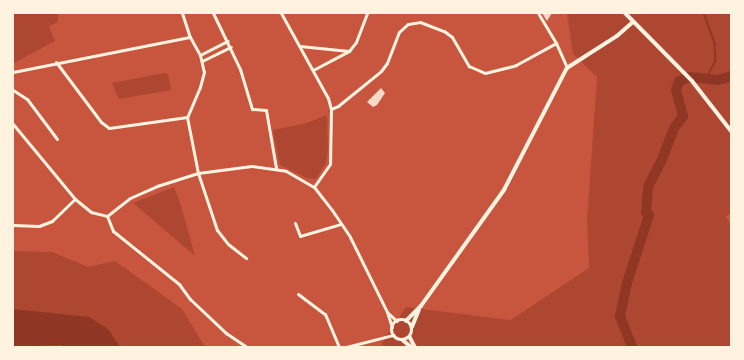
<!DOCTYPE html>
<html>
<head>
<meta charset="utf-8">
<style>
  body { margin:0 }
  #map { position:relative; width:744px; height:360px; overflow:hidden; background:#c8553d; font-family:Lato,sans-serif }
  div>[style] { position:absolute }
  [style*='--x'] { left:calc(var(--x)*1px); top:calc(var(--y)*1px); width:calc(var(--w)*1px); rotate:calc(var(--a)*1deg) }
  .green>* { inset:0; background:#ae4732 }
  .water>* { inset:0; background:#8f3625 }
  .stream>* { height:1.5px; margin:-0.75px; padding:0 0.75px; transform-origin:0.75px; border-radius:0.75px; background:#8f3625 }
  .river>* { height:10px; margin:-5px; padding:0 5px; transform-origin:5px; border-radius:5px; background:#8f3625 }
  .building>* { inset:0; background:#f7dbc8 }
  .minor>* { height:3px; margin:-1.5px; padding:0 1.5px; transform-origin:1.5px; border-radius:1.5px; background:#fff3e0 }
  .tertiary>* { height:3.5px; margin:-1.75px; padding:0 1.75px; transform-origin:1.75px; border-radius:1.75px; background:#fff3e0 }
  .tertiary>.ring { margin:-1.75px; padding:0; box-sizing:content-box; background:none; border:3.5px solid #fff3e0; border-radius:50% }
  .secondary>* { height:4px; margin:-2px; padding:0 2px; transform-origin:2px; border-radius:2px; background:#fff3e0 }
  span { translate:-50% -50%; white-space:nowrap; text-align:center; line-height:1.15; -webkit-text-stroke:4px #fff3e0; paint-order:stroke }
  .frame { position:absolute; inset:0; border:14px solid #fff3e0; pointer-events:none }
</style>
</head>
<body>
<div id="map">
  <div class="green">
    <i style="clip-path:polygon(13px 13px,58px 13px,58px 22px,49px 26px,55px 41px,14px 63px)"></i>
    <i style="clip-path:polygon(567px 13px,731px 13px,731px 212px,726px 217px,731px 225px,731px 347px,384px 347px,382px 343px,406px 307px,511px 320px,589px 268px,587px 221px,597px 77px,573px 54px)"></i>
    <i style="clip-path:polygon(165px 73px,168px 74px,171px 90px,119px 99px,112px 83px)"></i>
    <i style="clip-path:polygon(327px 115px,328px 149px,326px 163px,316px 179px,307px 178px,280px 165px,273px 130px,307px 123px)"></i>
    <i style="clip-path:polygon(174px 187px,181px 206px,195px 256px,133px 203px)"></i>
    <i style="clip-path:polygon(13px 251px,52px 252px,88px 267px,115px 261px,182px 309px,204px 345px,209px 347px,44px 347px,13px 331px)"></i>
  </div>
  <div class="water">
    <i style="clip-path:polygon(681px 77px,682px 82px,679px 81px,676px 90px,683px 116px,674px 128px,661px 162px,648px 187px,646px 196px,649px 215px,627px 283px,620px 316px,632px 347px,630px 347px,616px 310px,623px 301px,636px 242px,647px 216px,644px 196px,647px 183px,662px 157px,669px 128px,680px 117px,674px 87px)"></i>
    <i style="clip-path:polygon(13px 309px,89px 317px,108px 329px,120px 347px,68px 347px,60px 345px,13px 347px)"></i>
  </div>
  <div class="stream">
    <i style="--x:704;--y:13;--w:33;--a:70"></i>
    <i style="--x:715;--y:44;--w:17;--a:87"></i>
    <i style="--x:716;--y:61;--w:19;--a:118"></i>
  </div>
  <div class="river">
    <i style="--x:632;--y:347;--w:33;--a:-111"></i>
    <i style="--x:620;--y:316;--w:34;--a:-78"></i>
    <i style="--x:627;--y:283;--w:71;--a:-72.1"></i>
    <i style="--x:649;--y:215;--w:4;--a:-135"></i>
    <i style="--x:646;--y:212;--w:25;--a:-85"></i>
    <i style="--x:648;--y:187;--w:28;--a:-63"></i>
    <i style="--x:661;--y:162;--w:36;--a:-69"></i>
    <i style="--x:674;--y:128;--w:15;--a:-53"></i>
    <i style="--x:683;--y:116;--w:27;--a:-105"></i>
    <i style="--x:676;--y:90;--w:9;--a:-72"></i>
    <i style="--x:679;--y:81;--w:12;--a:-20"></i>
    <i style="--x:690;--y:77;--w:28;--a:6"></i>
    <i style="--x:718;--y:80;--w:14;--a:-17"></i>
  </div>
  <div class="building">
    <i style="clip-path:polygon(542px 13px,552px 13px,547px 21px)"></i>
    <i style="clip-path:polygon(381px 88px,385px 93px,377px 105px,373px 107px,367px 102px)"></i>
  </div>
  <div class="minor">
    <i style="--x:182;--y:13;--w:25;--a:72"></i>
    <i style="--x:190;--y:37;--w:21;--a:61"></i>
    <i style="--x:200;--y:55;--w:17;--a:77"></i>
    <i style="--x:204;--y:72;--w:16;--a:105"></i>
    <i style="--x:200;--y:87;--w:33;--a:113"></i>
    <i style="--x:187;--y:117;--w:57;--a:78.9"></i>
    <i style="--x:198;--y:173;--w:60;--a:71.6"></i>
    <i style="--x:217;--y:230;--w:18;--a:52"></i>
    <i style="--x:228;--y:244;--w:23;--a:38"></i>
    <i style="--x:213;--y:13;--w:62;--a:64.3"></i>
    <i style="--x:240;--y:69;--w:42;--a:73.3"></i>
    <i style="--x:252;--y:109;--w:14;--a:4"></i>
    <i style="--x:266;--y:110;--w:59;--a:80.2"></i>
    <i style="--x:281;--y:13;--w:97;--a:61.1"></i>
    <i style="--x:328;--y:98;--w:11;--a:75"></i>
    <i style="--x:331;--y:109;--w:55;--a:91"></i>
    <i style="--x:330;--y:164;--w:28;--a:125"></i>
    <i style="--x:538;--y:13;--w:35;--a:59"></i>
    <i style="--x:556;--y:43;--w:27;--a:66"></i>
    <i style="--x:300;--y:46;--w:49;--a:5.8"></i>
    <i style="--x:200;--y:55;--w:31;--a:-27"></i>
    <i style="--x:202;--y:61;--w:32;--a:-26"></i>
    <i style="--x:56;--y:62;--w:75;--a:53.1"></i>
    <i style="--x:101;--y:122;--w:10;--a:37"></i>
    <i style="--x:109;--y:128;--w:79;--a:-8"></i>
    <i style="--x:313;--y:70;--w:41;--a:-27.8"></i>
    <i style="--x:349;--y:51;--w:11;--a:-52"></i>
    <i style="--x:356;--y:42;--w:31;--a:-69"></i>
    <i style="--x:13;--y:72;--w:180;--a:-11.2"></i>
    <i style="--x:13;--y:90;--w:17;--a:33"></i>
    <i style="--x:27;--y:99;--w:50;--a:53.1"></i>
    <i style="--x:331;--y:109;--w:8;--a:-23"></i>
    <i style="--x:338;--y:106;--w:55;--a:-39.1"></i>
    <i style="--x:381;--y:71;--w:10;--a:-53"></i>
    <i style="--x:387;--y:63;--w:33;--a:-69"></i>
    <i style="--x:399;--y:32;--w:12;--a:-42"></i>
    <i style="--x:408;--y:24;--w:12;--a:-9"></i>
    <i style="--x:420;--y:22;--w:26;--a:21"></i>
    <i style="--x:444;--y:31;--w:10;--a:37"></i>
    <i style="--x:452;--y:37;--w:34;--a:60"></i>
    <i style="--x:469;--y:66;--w:17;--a:24"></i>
    <i style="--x:485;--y:73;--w:32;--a:-14"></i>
    <i style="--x:516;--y:65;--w:46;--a:-28.8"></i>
    <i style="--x:13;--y:124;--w:97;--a:50.4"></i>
    <i style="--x:75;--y:199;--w:21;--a:39"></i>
    <i style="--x:91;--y:212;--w:16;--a:14"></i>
    <i style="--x:107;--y:216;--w:29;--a:-38"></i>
    <i style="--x:130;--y:198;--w:30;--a:-24"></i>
    <i style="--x:157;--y:186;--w:43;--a:-17.6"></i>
    <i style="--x:198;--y:173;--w:54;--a:-7.4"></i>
    <i style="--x:252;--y:166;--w:34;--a:8"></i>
    <i style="--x:286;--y:171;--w:32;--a:30"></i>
    <i style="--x:314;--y:187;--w:29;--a:52"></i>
    <i style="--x:332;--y:210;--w:32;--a:56"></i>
    <i style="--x:350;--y:237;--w:84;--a:63.7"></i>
    <i style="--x:387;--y:312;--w:16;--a:72"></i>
    <i style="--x:107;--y:216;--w:16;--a:68"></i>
    <i style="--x:113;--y:231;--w:85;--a:38.8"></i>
    <i style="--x:179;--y:284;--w:19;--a:54"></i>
    <i style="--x:190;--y:299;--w:50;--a:43.4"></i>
    <i style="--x:226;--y:333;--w:25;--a:34"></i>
    <i style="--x:295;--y:223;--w:14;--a:69"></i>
    <i style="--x:300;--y:236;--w:43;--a:-16.3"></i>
    <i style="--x:13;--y:225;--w:26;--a:2"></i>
    <i style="--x:39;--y:226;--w:14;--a:-21"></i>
    <i style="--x:52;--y:221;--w:32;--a:-44"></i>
    <i style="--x:298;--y:294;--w:34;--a:37"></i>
    <i style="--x:325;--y:314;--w:36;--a:67"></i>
    <i style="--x:388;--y:313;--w:12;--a:42"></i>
    <i style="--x:346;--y:347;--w:49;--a:-14.3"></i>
  </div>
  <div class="tertiary">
    <i class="ring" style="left:392px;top:320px;width:16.5px;height:16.5px"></i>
    <i style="--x:406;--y:321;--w:21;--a:-45"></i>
    <i style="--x:421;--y:306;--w:143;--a:-54.4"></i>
    <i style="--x:504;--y:190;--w:137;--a:-62.7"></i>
    <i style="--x:567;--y:68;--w:59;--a:-32.6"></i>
    <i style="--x:617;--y:36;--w:21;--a:-41"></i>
    <i style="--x:412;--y:327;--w:18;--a:-68"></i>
    <i style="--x:410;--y:337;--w:11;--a:63"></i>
    <i style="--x:403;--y:340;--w:11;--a:41"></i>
  </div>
  <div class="secondary">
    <i style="--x:625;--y:13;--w:95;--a:45.4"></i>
    <i style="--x:692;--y:81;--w:63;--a:52"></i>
  </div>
  <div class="frame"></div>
</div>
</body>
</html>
